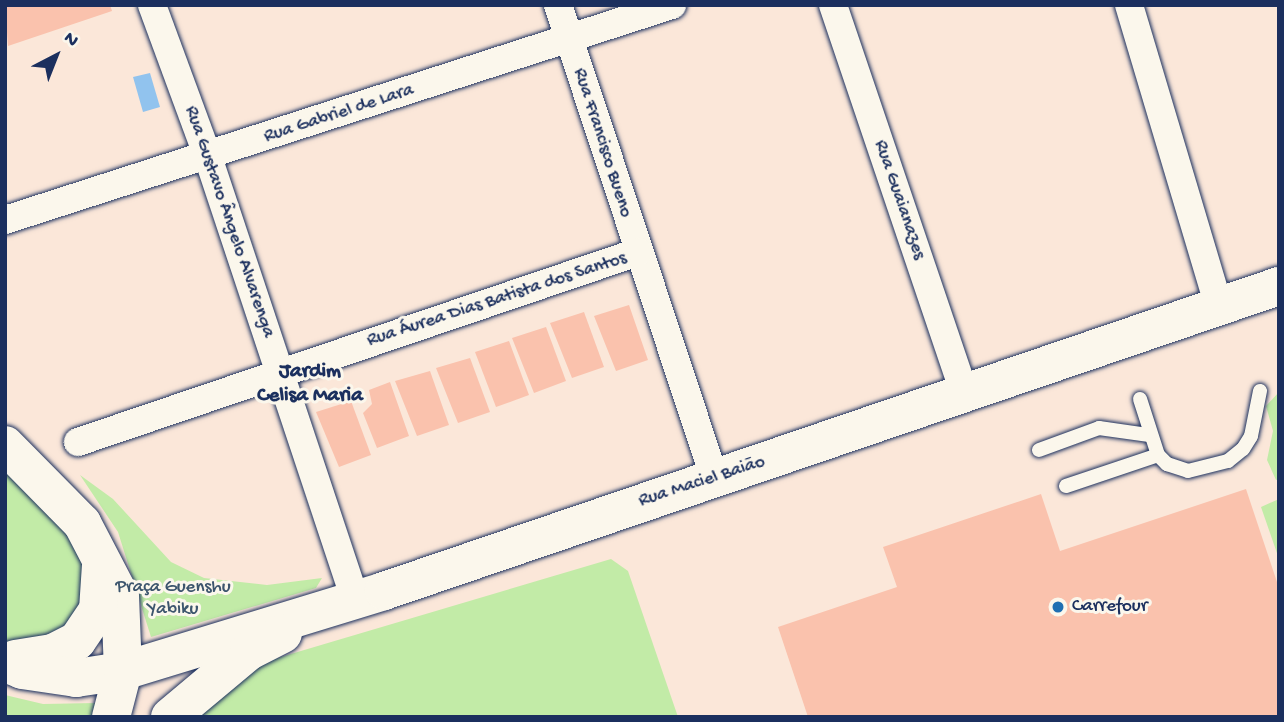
<!DOCTYPE html>
<html>
<head>
<meta charset="utf-8">
<style>
  body { margin:0 }
  #map { position:relative; width:1284px; height:722px; overflow:hidden; background:#fbe7d9; font-family:"Gochi Hand",sans-serif }
  div>[style] { position:absolute }
  [style*='--x'] { left:calc(var(--x)*1px); top:calc(var(--y)*1px); width:calc(var(--w)*1px); rotate:calc(var(--a)*1deg) }
  .green>* { inset:0; background:#c2eba7 }
  .water>* { inset:0; background:#91c3ee }
  .building>* { inset:0; background:#fac2ad }
  .roads { filter:drop-shadow(0 0 2px #1b2f5e) drop-shadow(0 0 2px #1b2f5e) }
  .service>* { height:14px; margin:-7px; padding:0 7px; transform-origin:7px; border-radius:7px; background:#fbf7ec }
  .minor>* { height:28px; margin:-14px; padding:0 14px; transform-origin:14px; border-radius:14px; background:#fbf7ec }
  .secondary>* { height:38px; margin:-19px; padding:0 19px; transform-origin:19px; border-radius:19px; background:#fbf7ec }
  .dots>* { width:19px; height:19px; translate:-50% -50%; box-sizing:border-box; border:4px solid #fbf7ec; border-radius:50% }
  span { translate:-50% -50%; white-space:nowrap; text-align:center; line-height:1.15; -webkit-text-stroke:6px #fbf7ec; paint-order:stroke }
  .street-label { font-size:19px; color:#1b2f5e }
  .park-label { font-size:19px; color:#3c556d }
  .poi-label { font-size:19px; color:#1b2f5e }
  .left { translate:0 -50%; text-align:left }
  .neighbourhood-label { font-size:21px; color:#1b2f5e; font-weight:700 }
  .frame { position:absolute; inset:0; border:7px solid #1b2f5e; pointer-events:none }
  .north { position:absolute; left:21px; top:21px; width:70px; height:70px; -webkit-text-stroke:5px #fbf7ec; paint-order:stroke; rotate:42deg; font-size:19px; font-weight:700; line-height:28px; text-align:center; color:#1b2f5e }
  .north::after { content:''; display:block; margin:auto; width:24px; height:32px; background:#1b2f5e; clip-path:polygon(50% 0,100% 100%,50% 72%,0 100%) }
</style>
</head>
<body>
<div id="map">
  <div class="green">
    <i style="clip-path:polygon(1279px 392px,1279px 479px,1276px 480px,1267px 460px,1273px 431px,1266px 406px)"></i>
    <i style="clip-path:polygon(5px 470px,77px 545px,85px 561px,81px 627px,5px 651px)"></i>
    <i style="clip-path:polygon(80px 475px,113px 499px,171px 562px,204px 578px,267px 585px,322px 578px,316px 588px,151px 637px,118px 532px)"></i>
    <i style="clip-path:polygon(1279px 499px,1279px 559px,1261px 507px)"></i>
    <i style="clip-path:polygon(611px 559px,628px 571px,678px 717px,183px 717px,257px 664px)"></i>
    <i style="clip-path:polygon(5px 695px,43px 704px,96px 703px,92px 717px,5px 717px)"></i>
  </div>
  <div class="water">
    <i style="clip-path:polygon(150px 73px,160px 107px,143px 112px,133px 77px)"></i>
  </div>
  <div class="building">
    <i style="clip-path:polygon(5px 5px,110px 5px,112px 11px,8px 46px)"></i>
    <i style="clip-path:polygon(629px 305px,648px 360px,616px 371px,594px 316px)"></i>
    <i style="clip-path:polygon(584px 312px,604px 367px,572px 378px,550px 323px)"></i>
    <i style="clip-path:polygon(546px 327px,566px 381px,534px 393px,512px 338px)"></i>
    <i style="clip-path:polygon(509px 341px,529px 395px,496px 407px,475px 352px)"></i>
    <i style="clip-path:polygon(470px 358px,490px 412px,458px 423px,436px 368px)"></i>
    <i style="clip-path:polygon(430px 371px,449px 425px,417px 436px,395px 381px)"></i>
    <i style="clip-path:polygon(390px 382px,409px 436px,377px 448px,363px 413px,372px 404px,369px 390px)"></i>
    <i style="clip-path:polygon(351px 401px,371px 455px,339px 467px,316px 412px)"></i>
    <i style="clip-path:polygon(1246px 489px,1279px 588px,1279px 717px,808px 717px,778px 627px,897px 587px,883px 547px,1041px 494px,1060px 551px)"></i>
  </div>
  <div class="roads">
    <div class="service">
      <i style="--x:1140;--y:399;--w:59;--a:72.2"></i>
      <i style="--x:1158;--y:455;--w:13;--a:45"></i>
      <i style="--x:1167;--y:464;--w:22;--a:18"></i>
      <i style="--x:1188;--y:471;--w:41;--a:-14"></i>
      <i style="--x:1228;--y:461;--w:19;--a:-39"></i>
      <i style="--x:1243;--y:449;--w:15;--a:-58"></i>
      <i style="--x:1251;--y:436;--w:46;--a:-78.7"></i>
      <i style="--x:1039;--y:450;--w:64;--a:-20.1"></i>
      <i style="--x:1099;--y:428;--w:49;--a:8.1"></i>
      <i style="--x:1066;--y:486;--w:97;--a:-18.6"></i>
    </div>
    <div class="minor">
      <i style="--x:152;--y:5;--w:162;--a:69.8"></i>
      <i style="--x:208;--y:157;--w:466;--a:71.6"></i>
      <i style="--x:558;--y:5;--w:499;--a:71.7"></i>
      <i style="--x:833;--y:5;--w:411;--a:71.3"></i>
      <i style="--x:1129;--y:5;--w:315;--a:73.4"></i>
      <i style="--x:5;--y:220;--w:701;--a:-17.87"></i>
      <i style="--x:78;--y:442;--w:591;--a:-18.74"></i>
    </div>
    <div class="secondary">
      <i style="--x:5;--y:445;--w:110;--a:45.4"></i>
      <i style="--x:82;--y:523;--w:82;--a:62.5"></i>
      <i style="--x:120;--y:596;--w:75;--a:87.7"></i>
      <i style="--x:123;--y:671;--w:48;--a:104.6"></i>
      <i style="--x:15;--y:659;--w:38;--a:-9"></i>
      <i style="--x:53;--y:653;--w:27;--a:-27"></i>
      <i style="--x:77;--y:641;--w:37;--a:-56"></i>
      <i style="--x:98;--y:610;--w:45;--a:-86.2"></i>
      <i style="--x:5;--y:663;--w:18;--a:22"></i>
      <i style="--x:22;--y:670;--w:55;--a:8.4"></i>
      <i style="--x:76;--y:678;--w:48;--a:-8.5"></i>
      <i style="--x:123;--y:671;--w:273;--a:-17"></i>
      <i style="--x:384;--y:591;--w:946;--a:-18.82"></i>
      <i style="--x:170;--y:717;--w:103;--a:-39.9"></i>
      <i style="--x:249;--y:651;--w:38;--a:-27"></i>
    </div>
  </div>
  <div class="dots">
    <i style="left:1058px;top:607px;background:#1f6fb2"></i>
  </div>
  <div class="street-label">
    <span style="left:339px;top:114px;rotate:-18deg">Rua Gabriel de Lara</span>
    <span style="left:602px;top:143px;rotate:72deg">Rua Francisco Bueno</span>
    <span style="left:899px;top:200px;rotate:71deg">Rua Guaianazes</span>
    <span style="left:229px;top:222px;rotate:71deg">Rua Gustavo Ângelo Alvarenga</span>
    <span style="left:497px;top:300px;rotate:-18deg">Rua Áurea Dias Batista dos Santos</span>
    <span style="left:702px;top:482px;rotate:-18deg">Rua Maciel Baião</span>
  </div>
  <div class="park-label">
    <span style="left:173px;top:599px">Praça Guenshu<br>Yabiku</span>
  </div>
  <div class="poi-label">
    <span class="left" style="left:1072px;top:607px">Carrefour</span>
  </div>
  <div class="neighbourhood-label">
    <span style="left:310px;top:385px">Jardim<br>Celisa Maria</span>
  </div>
  <div class="frame"></div>
  <div class="north">N</div>
</div>
</body>
</html>
